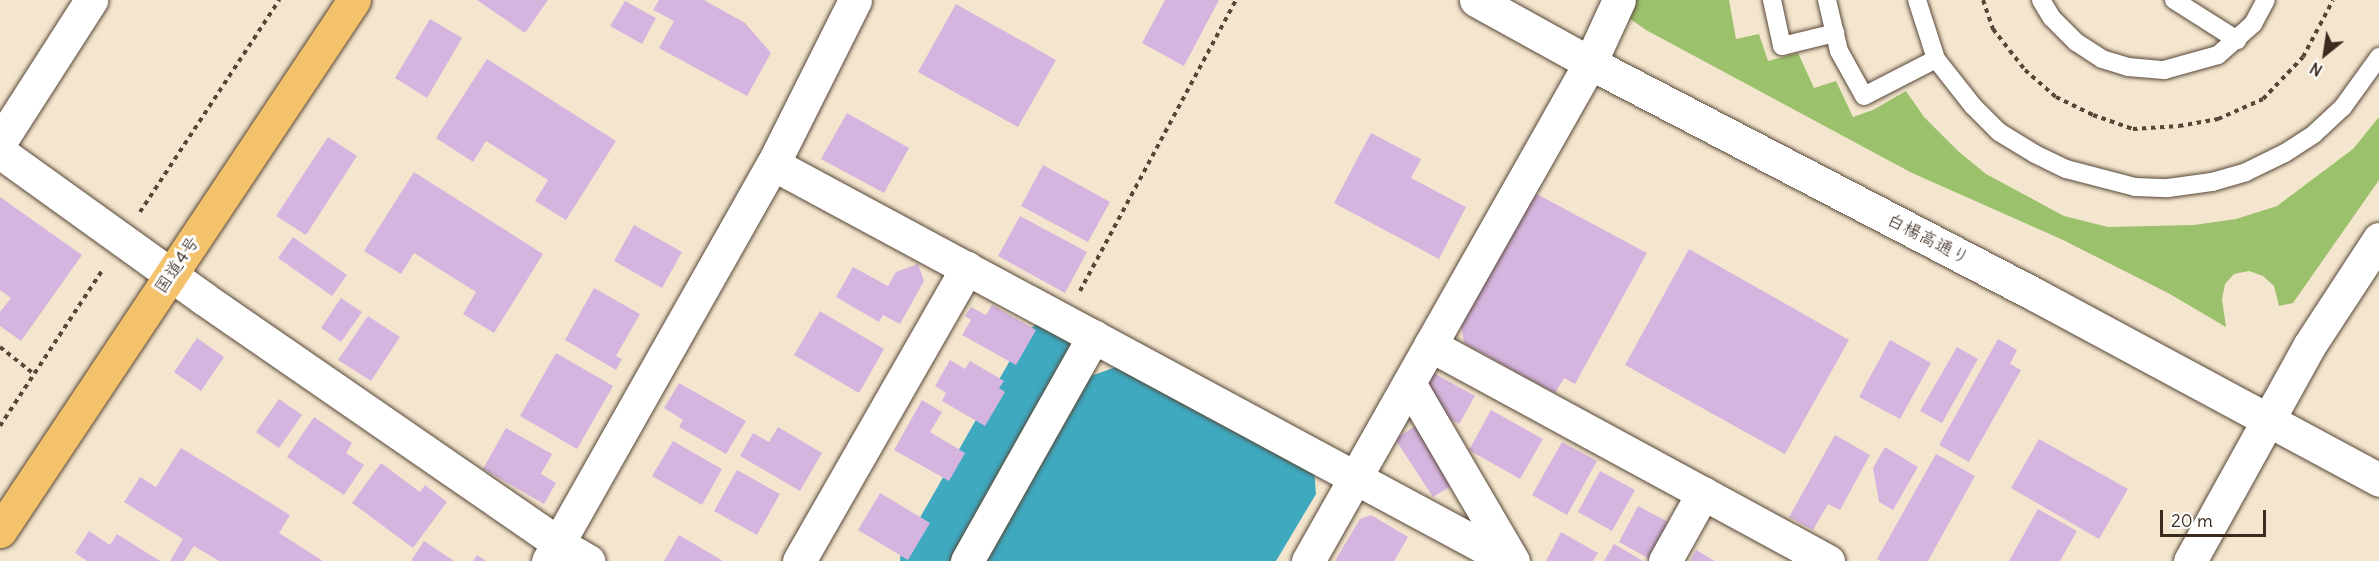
<!DOCTYPE html>
<html>
<head>
<meta charset="utf-8">
<style>
  body { margin:0 }
  #map { position:relative; width:2379px; height:561px; overflow:hidden; background:#f4e6ce; font-family:Delius,"Klee One",sans-serif }
  div>[style] { position:absolute }
  [style*='--x'] { left:calc(var(--x)*1px); top:calc(var(--y)*1px); width:calc(var(--w)*1px); rotate:calc(var(--a)*1deg) }
  .green>* { inset:0; background:#9cc16c }
  .water>* { inset:0; background:#3fa9bf }
  .river>* { height:64px; margin:-32px; padding:0 32px; transform-origin:32px; border-radius:32px; background:#3fa9bf }
  .building>* { inset:0; background:#d5b5df }
  .path>* { height:4px; margin-top:-2px; transform-origin:0; background:repeating-linear-gradient(90deg,#574638 0 4.5px,transparent 0 9px) }
  .roads { filter:drop-shadow(0 0 2px #574638) drop-shadow(0 0 2px #574638) }
  .service>* { height:18px; margin:-9px; padding:0 9px; transform-origin:9px; border-radius:9px; background:#fff }
  .minor>* { height:33px; margin:-16.5px; padding:0 16.5px; transform-origin:16.5px; border-radius:16.5px; background:#fff }
  .tertiary>* { height:33px; margin:-16.5px; padding:0 16.5px; transform-origin:16.5px; border-radius:16.5px; background:#fff }
  .trunk>* { height:33px; margin:-16.5px; padding:0 16.5px; transform-origin:16.5px; border-radius:16.5px; background:#f3c26a }
  span { translate:-50% -50%; white-space:nowrap; text-align:center; line-height:1.15; -webkit-text-stroke:6px #fff; paint-order:stroke }
  .street-label { font-size:18px; color:#3b2a1e }
  .north { position:absolute; left:2295px; top:24px; width:60px; height:60px; -webkit-text-stroke:4px #fff; paint-order:stroke; rotate:210deg; font-size:16px; font-weight:700; line-height:24px; text-align:center; color:#3b2a1e }
  .north::after { content:''; display:block; margin:auto; width:21px; height:27px; background:#3b2a1e; clip-path:polygon(50% 0,100% 100%,50% 72%,0 100%) }
  .scale { position:absolute; left:2160px; top:510px; width:106px; height:27px; box-sizing:border-box; border:3px solid #3b2a1e; border-top:0; padding-left:8px; font-size:18px; line-height:21px; white-space:nowrap; color:#3b2a1e; -webkit-text-stroke:4px #fff; paint-order:stroke }
</style>
</head>
<body>
<div id="map">
  <div class="green">
    <i style="clip-path:polygon(1628px 0,1729px 0,1736px 39px,1759px 34px,1768px 61px,1798px 53px,1814px 88px,1836px 81px,1853px 117px,1873px 110px,1906px 91px,1924px 117px,1958px 151px,1986px 174px,2064px 216px,2108px 227px,2194px 225px,2236px 219px,2277px 206px,2353px 149px,2379px 117px,2379px 180px,2293px 303px,2279px 306px,2274px 286px,2263px 276px,2249px 271px,2234px 274px,2225px 284px,2222px 299px,2226px 327px,2168px 293px,2061px 239px,1912px 173px,1646px 30px,1626px 16px)"></i>
  </div>
  <div class="water">
    <i style="clip-path:polygon(1041px 347px,1050px 352px,931px 561px,919px 561px)"></i>
    <i style="clip-path:polygon(1116px 367px,1314px 469px,1316px 494px,1276px 561px,980px 561px,1088px 377px)"></i>
  </div>
  <div class="river">
    <i style="--x:932;--y:561;--w:240;--a:-60.2"></i>
  </div>
  <div class="building">
    <i style="clip-path:polygon(477px 0,548px 0,525px 33px)"></i>
    <i style="clip-path:polygon(659px 0,704px 0,745px 23px,771px 53px,747px 96px,659px 48px,674px 21px,653px 10px)"></i>
    <i style="clip-path:polygon(1165px 0,1219px 0,1184px 66px,1142px 43px)"></i>
    <i style="clip-path:polygon(625px 1px,656px 18px,642px 44px,610px 26px)"></i>
    <i style="clip-path:polygon(956px 4px,1056px 60px,1018px 127px,918px 72px)"></i>
    <i style="clip-path:polygon(430px 19px,462px 38px,427px 98px,395px 78px)"></i>
    <i style="clip-path:polygon(487px 59px,616px 141px,566px 220px,535px 201px,548px 180px,486px 141px,473px 162px,436px 138px)"></i>
    <i style="clip-path:polygon(847px 113px,909px 148px,884px 193px,821px 159px)"></i>
    <i style="clip-path:polygon(1371px 133px,1421px 159px,1411px 178px,1466px 207px,1439px 259px,1334px 203px)"></i>
    <i style="clip-path:polygon(328px 137px,357px 156px,306px 235px,276px 216px)"></i>
    <i style="clip-path:polygon(1043px 165px,1110px 202px,1088px 242px,1021px 206px)"></i>
    <i style="clip-path:polygon(414px 172px,543px 254px,494px 333px,463px 314px,476px 292px,414px 253px,401px 274px,364px 251px)"></i>
    <i style="clip-path:polygon(1533px 192px,1647px 253px,1575px 384px,1564px 378px,1555px 393px,1464px 343px,1461px 325px)"></i>
    <i style="clip-path:polygon(0 197px,82px 255px,21px 341px,0 326px,0 312px,11px 298px,0 290px)"></i>
    <i style="clip-path:polygon(1020px 216px,1087px 252px,1065px 293px,998px 256px)"></i>
    <i style="clip-path:polygon(634px 225px,682px 252px,662px 288px,614px 261px)"></i>
    <i style="clip-path:polygon(293px 237px,347px 275px,332px 296px,278px 258px)"></i>
    <i style="clip-path:polygon(1689px 249px,1849px 340px,1785px 454px,1625px 365px)"></i>
    <i style="clip-path:polygon(918px 264px,924px 281px,900px 324px,883px 315px,879px 322px,836px 297px,853px 267px,888px 286px,896px 272px)"></i>
    <i style="clip-path:polygon(594px 288px,640px 314px,616px 356px,622px 359px,616px 370px,565px 340px)"></i>
    <i style="clip-path:polygon(341px 298px,362px 312px,341px 342px,321px 328px)"></i>
    <i style="clip-path:polygon(992px 305px,1036px 330px,1016px 365px,962px 335px,971px 320px,965px 316px,971px 307px,986px 315px)"></i>
    <i style="clip-path:polygon(820px 311px,884px 349px,859px 393px,794px 355px)"></i>
    <i style="clip-path:polygon(368px 316px,400px 337px,371px 381px,338px 360px)"></i>
    <i style="clip-path:polygon(197px 338px,224px 357px,201px 391px,174px 372px)"></i>
    <i style="clip-path:polygon(1998px 339px,2017px 350px,2010px 364px,2021px 370px,1969px 462px,1939px 445px)"></i>
    <i style="clip-path:polygon(1890px 340px,1931px 363px,1900px 419px,1859px 397px)"></i>
    <i style="clip-path:polygon(1957px 347px,1978px 359px,1942px 423px,1920px 411px)"></i>
    <i style="clip-path:polygon(556px 353px,613px 386px,577px 449px,520px 416px)"></i>
    <i style="clip-path:polygon(950px 360px,965px 369px,970px 361px,1004px 381px,999px 388px,1005px 392px,985px 426px,942px 401px,946px 393px,935px 386px)"></i>
    <i style="clip-path:polygon(1432px 372px,1475px 396px,1459px 424px,1443px 415px,1425px 383px)"></i>
    <i style="clip-path:polygon(679px 383px,746px 421px,726px 454px,679px 427px,683px 420px,664px 408px)"></i>
    <i style="clip-path:polygon(279px 399px,302px 415px,279px 448px,256px 432px)"></i>
    <i style="clip-path:polygon(922px 400px,942px 412px,930px 432px,965px 453px,949px 481px,894px 450px)"></i>
    <i style="clip-path:polygon(1491px 410px,1543px 439px,1520px 479px,1469px 450px)"></i>
    <i style="clip-path:polygon(314px 417px,352px 443px,346px 453px,364px 465px,344px 495px,287px 457px)"></i>
    <i style="clip-path:polygon(1417px 425px,1456px 483px,1433px 497px,1395px 439px)"></i>
    <i style="clip-path:polygon(778px 427px,822px 453px,800px 491px,740px 456px,753px 433px,769px 442px)"></i>
    <i style="clip-path:polygon(506px 428px,552px 454px,541px 474px,556px 483px,544px 504px,483px 469px)"></i>
    <i style="clip-path:polygon(1835px 435px,1870px 455px,1840px 510px,1828px 504px,1813px 530px,1789px 517px)"></i>
    <i style="clip-path:polygon(2039px 439px,2128px 489px,2099px 539px,2011px 488px)"></i>
    <i style="clip-path:polygon(673px 441px,722px 469px,702px 505px,652px 476px)"></i>
    <i style="clip-path:polygon(1562px 442px,1597px 461px,1567px 515px,1532px 495px)"></i>
    <i style="clip-path:polygon(1885px 447px,1918px 467px,1893px 510px,1879px 502px,1873px 468px)"></i>
    <i style="clip-path:polygon(181px 448px,290px 515px,279px 533px,323px 561px,219px 561px,194px 546px,184px 561px,170px 561px,183px 539px,124px 502px,140px 477px,156px 487px)"></i>
    <i style="clip-path:polygon(1936px 454px,1975px 476px,1928px 561px,1881px 561px,1877px 559px)"></i>
    <i style="clip-path:polygon(381px 463px,420px 492px,425px 485px,447px 502px,413px 548px,352px 503px)"></i>
    <i style="clip-path:polygon(737px 470px,780px 494px,757px 535px,714px 511px)"></i>
    <i style="clip-path:polygon(1600px 471px,1635px 490px,1612px 531px,1578px 512px)"></i>
    <i style="clip-path:polygon(880px 493px,930px 523px,908px 560px,858px 530px)"></i>
    <i style="clip-path:polygon(1638px 506px,1668px 522px,1648px 558px,1619px 542px)"></i>
    <i style="clip-path:polygon(2038px 509px,2077px 531px,2060px 561px,2009px 561px)"></i>
    <i style="clip-path:polygon(1371px 515px,1408px 537px,1394px 561px,1335px 561px,1360px 519px)"></i>
    <i style="clip-path:polygon(89px 531px,110px 545px,117px 534px,160px 561px,87px 561px,75px 553px)"></i>
    <i style="clip-path:polygon(1561px 532px,1598px 553px,1593px 561px,1546px 561px)"></i>
    <i style="clip-path:polygon(679px 535px,723px 561px,664px 561px)"></i>
    <i style="clip-path:polygon(424px 541px,454px 561px,411px 561px)"></i>
    <i style="clip-path:polygon(1614px 544px,1643px 561px,1604px 561px)"></i>
    <i style="clip-path:polygon(1696px 550px,1715px 561px,1690px 561px)"></i>
    <i style="clip-path:polygon(477px 555px,486px 561px,473px 561px)"></i>
  </div>
  <div class="path">
    <i style="--x:1983;--y:0;--w:31;--a:71"></i>
    <i style="--x:1993;--y:29;--w:52;--a:52"></i>
    <i style="--x:2025;--y:70;--w:41;--a:41.1"></i>
    <i style="--x:2056;--y:97;--w:41;--a:25.9"></i>
    <i style="--x:2093;--y:115;--w:42;--a:19.3"></i>
    <i style="--x:2133;--y:129;--w:46;--a:-3.7"></i>
    <i style="--x:2179;--y:126;--w:40;--a:-10"></i>
    <i style="--x:2218;--y:119;--w:49;--a:-24"></i>
    <i style="--x:2263;--y:99;--w:58;--a:-46.4"></i>
    <i style="--x:2303;--y:57;--w:64;--a:-62.2"></i>
    <i style="--x:140;--y:212;--w:254;--a:-56.7"></i>
    <i style="--x:1080;--y:291;--w:330;--a:-61.8"></i>
    <i style="--x:0;--y:347;--w:43;--a:38.5"></i>
    <i style="--x:0;--y:426;--w:188;--a:-56.7"></i>
  </div>
  <div class="roads">
    <div class="service">
      <i style="--x:1772;--y:0;--w:47;--a:77.7"></i>
      <i style="--x:1782;--y:46;--w:55;--a:-13.8"></i>
      <i style="--x:1827;--y:0;--w:52;--a:76.8"></i>
      <i style="--x:1839;--y:51;--w:51;--a:60.9"></i>
      <i style="--x:1864;--y:96;--w:81;--a:-27.2"></i>
      <i style="--x:1917;--y:0;--w:62;--a:72.1"></i>
      <i style="--x:1936;--y:59;--w:60;--a:51.8"></i>
      <i style="--x:1973;--y:106;--w:37;--a:45"></i>
      <i style="--x:1999;--y:132;--w:42;--a:31.4"></i>
      <i style="--x:2035;--y:154;--w:34;--a:26"></i>
      <i style="--x:2066;--y:169;--w:71;--a:14.6"></i>
      <i style="--x:2135;--y:187;--w:33;--a:2"></i>
      <i style="--x:2168;--y:188;--w:44;--a:-7.8"></i>
      <i style="--x:2212;--y:182;--w:35;--a:-16"></i>
      <i style="--x:2246;--y:172;--w:43;--a:-26"></i>
      <i style="--x:2285;--y:153;--w:35;--a:-33"></i>
      <i style="--x:2314;--y:134;--w:40;--a:-43"></i>
      <i style="--x:2343;--y:107;--w:62;--a:-54.2"></i>
      <i style="--x:2041;--y:0;--w:21;--a:59"></i>
      <i style="--x:2052;--y:18;--w:34;--a:45"></i>
      <i style="--x:2076;--y:42;--w:31;--a:33"></i>
      <i style="--x:2102;--y:59;--w:27;--a:17"></i>
      <i style="--x:2128;--y:67;--w:36;--a:5"></i>
      <i style="--x:2164;--y:70;--w:56;--a:-15.5"></i>
      <i style="--x:2218;--y:55;--w:47;--a:-41.5"></i>
      <i style="--x:2253;--y:24;--w:27;--a:-62"></i>
      <i style="--x:2174;--y:0;--w:75;--a:32.4"></i>
    </div>
    <div class="minor">
      <i style="--x:0;--y:142;--w:169;--a:-57.3"></i>
      <i style="--x:0;--y:152;--w:250;--a:35.7"></i>
      <i style="--x:203;--y:298;--w:433;--a:34.6"></i>
      <i style="--x:559;--y:544;--w:34;--a:30"></i>
      <i style="--x:773;--y:164;--w:837;--a:28.31"></i>
      <i style="--x:1430;--y:345;--w:453;--a:28.5"></i>
      <i style="--x:1409;--y:383;--w:206;--a:59.7"></i>
      <i style="--x:548;--y:561;--w:456;--a:-60.5"></i>
      <i style="--x:773;--y:164;--w:183;--a:-63.4"></i>
      <i style="--x:799;--y:561;--w:338;--a:-60.2"></i>
      <i style="--x:967;--y:561;--w:258;--a:-60.6"></i>
      <i style="--x:1308;--y:561;--w:572;--a:-60.48"></i>
      <i style="--x:1590;--y:63;--w:69;--a:-65.3"></i>
      <i style="--x:1665;--y:561;--w:78;--a:-60.8"></i>
    </div>
    <div class="tertiary">
      <i style="--x:1476;--y:0;--w:130;--a:28.9"></i>
      <i style="--x:1590;--y:63;--w:500;--a:27.49"></i>
      <i style="--x:2034;--y:294;--w:392;--a:28.3"></i>
      <i style="--x:2190;--y:561;--w:246;--a:-61"></i>
      <i style="--x:2309;--y:346;--w:128;--a:-56.8"></i>
    </div>
    <div class="trunk">
      <i style="--x:0;--y:531;--w:638;--a:-56.31"></i>
    </div>
  </div>
  <div class="street-label">
    <span style="left:1928px;top:239px;rotate:27deg">白楊高通り</span>
    <span style="left:177px;top:265px;rotate:-56deg">国道4号</span>
  </div>
  <div class="north">N</div>
  <div class="scale">20 m</div>
</div>
</body>
</html>
